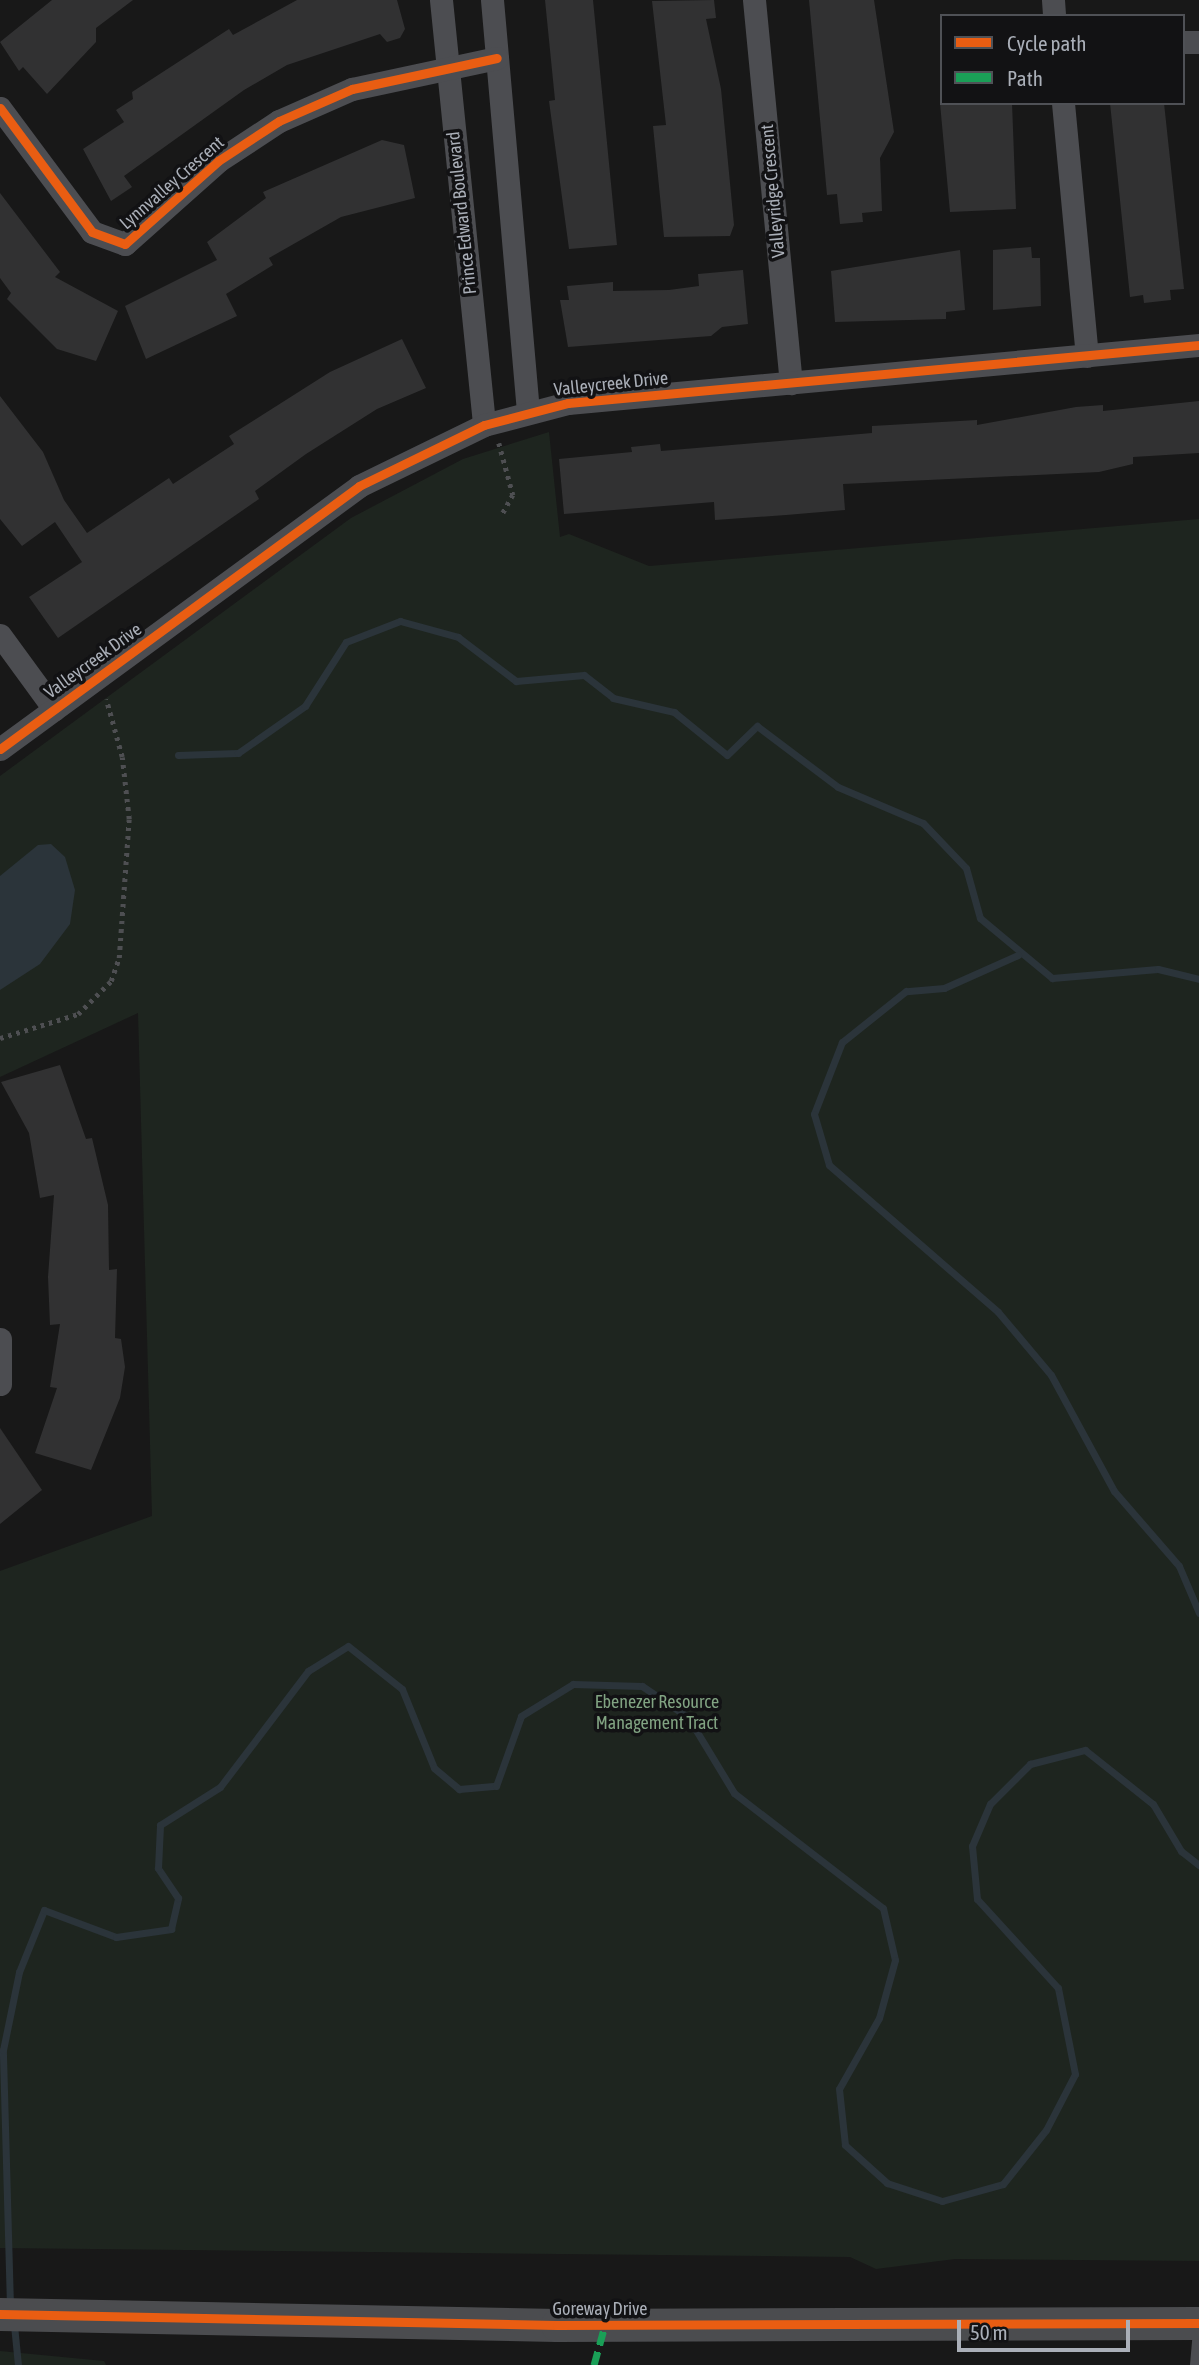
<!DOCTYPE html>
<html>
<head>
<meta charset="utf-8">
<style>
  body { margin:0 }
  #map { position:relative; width:1199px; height:2365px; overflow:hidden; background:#181818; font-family:"Asap Condensed",sans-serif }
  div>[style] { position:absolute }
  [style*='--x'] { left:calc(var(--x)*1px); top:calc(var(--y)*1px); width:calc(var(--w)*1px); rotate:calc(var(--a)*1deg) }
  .green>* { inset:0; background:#1e251f }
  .water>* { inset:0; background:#2b343a }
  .stream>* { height:7px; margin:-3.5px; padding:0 3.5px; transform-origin:3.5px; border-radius:3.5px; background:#2b343a }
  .building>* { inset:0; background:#313132 }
  .path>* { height:4.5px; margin-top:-2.25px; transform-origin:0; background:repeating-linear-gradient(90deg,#4e4f52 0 3.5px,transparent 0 8.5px) }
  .lane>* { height:12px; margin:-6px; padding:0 6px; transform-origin:6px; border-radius:6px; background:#4c4d51 }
  .street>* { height:23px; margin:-11.5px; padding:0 11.5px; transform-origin:11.5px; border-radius:11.5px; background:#4c4d51 }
  .secondary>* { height:33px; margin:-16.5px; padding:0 16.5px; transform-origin:16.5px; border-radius:16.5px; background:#4b4c4f }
  .quiet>* { height:7px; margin-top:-3.5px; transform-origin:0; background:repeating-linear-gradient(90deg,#1a9f57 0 14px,transparent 0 21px) }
  .cycleway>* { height:9px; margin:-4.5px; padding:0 4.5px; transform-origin:4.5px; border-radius:4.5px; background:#e95d12 }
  span { translate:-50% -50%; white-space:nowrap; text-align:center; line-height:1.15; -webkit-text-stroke:7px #121214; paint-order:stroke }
  .street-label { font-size:18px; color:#aaafb8 }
  .park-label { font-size:18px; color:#81a382 }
  .legend { position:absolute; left:940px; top:14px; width:245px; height:91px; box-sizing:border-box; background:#121214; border:2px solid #4f5156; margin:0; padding:9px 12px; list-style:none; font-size:21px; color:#aaafb8 }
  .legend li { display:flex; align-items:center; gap:14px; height:35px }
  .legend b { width:35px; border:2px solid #4f5156 }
  .scale { position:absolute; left:957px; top:2320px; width:173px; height:32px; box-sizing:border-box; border:4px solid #aaafb8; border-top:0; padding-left:9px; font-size:21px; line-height:24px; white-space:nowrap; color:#aaafb8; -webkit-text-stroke:5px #121214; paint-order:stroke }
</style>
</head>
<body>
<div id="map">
  <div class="green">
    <i style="clip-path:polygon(549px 432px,560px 537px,569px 534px,649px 566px,1199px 519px,1199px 2261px,955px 2259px,876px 2269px,850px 2257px,0 2248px,0 1571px,152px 1516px,138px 1013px,0 1077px,0 776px,351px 518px,463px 459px)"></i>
    <i style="clip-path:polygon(0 2351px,104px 2361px,106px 2365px,0 2365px)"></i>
  </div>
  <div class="water">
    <i style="clip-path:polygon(51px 844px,65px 857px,75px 890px,70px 924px,40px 964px,0 990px,0 876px,38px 845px)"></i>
  </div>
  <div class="stream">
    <i style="--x:178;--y:755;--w:60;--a:-1.9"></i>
    <i style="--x:238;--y:753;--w:82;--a:-35"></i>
    <i style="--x:305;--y:706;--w:76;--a:-57.4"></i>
    <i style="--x:346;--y:642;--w:58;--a:-21.3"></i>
    <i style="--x:400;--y:621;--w:60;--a:15.4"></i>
    <i style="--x:458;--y:637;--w:73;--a:37.2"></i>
    <i style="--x:516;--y:681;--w:68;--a:-5"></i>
    <i style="--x:584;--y:675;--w:37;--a:38"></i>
    <i style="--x:613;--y:698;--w:63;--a:12.9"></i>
    <i style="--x:674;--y:712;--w:68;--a:39.1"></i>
    <i style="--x:727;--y:755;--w:42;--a:-44"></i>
    <i style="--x:757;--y:726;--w:101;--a:37"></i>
    <i style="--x:838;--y:787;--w:92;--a:23"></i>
    <i style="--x:923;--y:823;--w:62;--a:46.3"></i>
    <i style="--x:966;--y:868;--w:52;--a:74.4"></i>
    <i style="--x:980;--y:918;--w:94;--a:39.8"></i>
    <i style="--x:1052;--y:978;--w:106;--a:-4.9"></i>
    <i style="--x:1158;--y:969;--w:42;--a:13.7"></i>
    <i style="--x:1018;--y:955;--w:81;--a:156"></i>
    <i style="--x:944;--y:988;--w:38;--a:175"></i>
    <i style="--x:906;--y:991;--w:82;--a:141.4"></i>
    <i style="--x:842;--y:1042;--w:77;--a:111.3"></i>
    <i style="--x:814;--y:1114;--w:53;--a:73.6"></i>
    <i style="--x:829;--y:1165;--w:224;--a:41"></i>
    <i style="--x:998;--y:1312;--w:82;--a:49.9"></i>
    <i style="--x:1051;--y:1375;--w:132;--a:61.5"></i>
    <i style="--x:1114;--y:1491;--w:99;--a:49.1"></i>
    <i style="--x:1179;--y:1566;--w:51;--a:66.9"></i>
    <i style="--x:10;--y:2306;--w:256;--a:-91.6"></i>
    <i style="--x:3;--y:2050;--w:80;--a:-78.4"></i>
    <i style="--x:19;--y:1972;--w:67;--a:-68"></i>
    <i style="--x:44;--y:1910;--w:77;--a:20.6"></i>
    <i style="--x:116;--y:1937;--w:56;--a:-8.3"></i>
    <i style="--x:171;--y:1929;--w:32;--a:-77"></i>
    <i style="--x:178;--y:1898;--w:36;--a:-124"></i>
    <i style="--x:158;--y:1868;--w:43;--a:-87.3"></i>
    <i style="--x:160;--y:1825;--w:71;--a:-32.3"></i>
    <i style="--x:220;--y:1787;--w:146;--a:-52.8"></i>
    <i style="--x:308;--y:1671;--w:47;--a:-32"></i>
    <i style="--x:348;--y:1646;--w:69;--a:38.5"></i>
    <i style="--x:402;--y:1689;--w:85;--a:67.9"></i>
    <i style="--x:434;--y:1768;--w:33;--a:40"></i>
    <i style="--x:459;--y:1789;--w:37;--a:-5"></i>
    <i style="--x:496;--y:1786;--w:74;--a:-70.3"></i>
    <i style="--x:521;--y:1716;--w:61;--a:-31.6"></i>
    <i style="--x:573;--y:1684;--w:69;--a:1.7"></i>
    <i style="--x:642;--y:1686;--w:55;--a:34"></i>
    <i style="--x:688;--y:1717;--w:89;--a:58.8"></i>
    <i style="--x:734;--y:1793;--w:188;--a:37.7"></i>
    <i style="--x:883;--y:1908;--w:53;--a:77"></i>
    <i style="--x:895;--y:1960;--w:60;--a:105.4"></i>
    <i style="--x:879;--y:2018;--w:81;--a:119.4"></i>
    <i style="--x:839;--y:2089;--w:56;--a:83.9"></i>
    <i style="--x:845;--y:2145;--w:57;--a:42.1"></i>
    <i style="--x:887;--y:2183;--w:58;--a:18.1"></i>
    <i style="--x:942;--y:2201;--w:63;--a:-15.6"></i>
    <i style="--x:1003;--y:2184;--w:69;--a:-51.5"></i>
    <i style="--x:1046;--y:2130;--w:63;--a:-62.6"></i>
    <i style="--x:1075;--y:2074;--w:88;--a:-101.2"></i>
    <i style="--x:1058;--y:1988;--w:120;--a:-132.3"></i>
    <i style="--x:977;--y:1899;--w:53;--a:-95.4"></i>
    <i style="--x:972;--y:1846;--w:46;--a:-66.8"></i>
    <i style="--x:990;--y:1804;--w:57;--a:-45"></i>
    <i style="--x:1030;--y:1764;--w:57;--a:-14.3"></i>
    <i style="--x:1085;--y:1750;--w:87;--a:38.5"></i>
    <i style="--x:1153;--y:1804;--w:55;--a:59.2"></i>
    <i style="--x:1181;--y:1851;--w:23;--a:38"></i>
    <i style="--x:14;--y:2325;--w:40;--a:84.3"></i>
  </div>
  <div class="building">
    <i style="clip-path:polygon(52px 0,133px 0,96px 28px,96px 42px,47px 94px,23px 67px,19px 71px,0 42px)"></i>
    <i style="clip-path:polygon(297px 0,397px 0,405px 29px,400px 38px,387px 42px,380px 34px,287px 65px,244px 90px,124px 176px,132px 187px,111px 201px,83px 149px,124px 122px,116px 110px,133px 99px,132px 92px,229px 29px,233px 35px)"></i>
    <i style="clip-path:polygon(545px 0,593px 0,617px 245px,569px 249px,549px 101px,555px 100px)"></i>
    <i style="clip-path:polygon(714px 0,716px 18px,706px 19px,721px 89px,734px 225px,730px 236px,664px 237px,653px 126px,666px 125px,652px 1px)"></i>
    <i style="clip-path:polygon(809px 0,874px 0,894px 132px,880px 158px,882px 211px,862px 213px,863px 222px,840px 224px,837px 194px,827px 195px)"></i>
    <i style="clip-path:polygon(940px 103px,1012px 103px,1016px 209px,950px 212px)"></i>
    <i style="clip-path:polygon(1110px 103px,1164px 103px,1184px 289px,1170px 290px,1171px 300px,1144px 303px,1143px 295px,1130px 297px)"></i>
    <i style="clip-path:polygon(382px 140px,404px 145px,415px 198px,341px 217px,269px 258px,273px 265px,226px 294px,237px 316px,146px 359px,125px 306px,217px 260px,207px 242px,266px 198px,263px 192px)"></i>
    <i style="clip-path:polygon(0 193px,60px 272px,55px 277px,118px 311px,96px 361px,57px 349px,7px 299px,11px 293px,0 278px)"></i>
    <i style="clip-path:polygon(1031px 247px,1032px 258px,1040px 258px,1041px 306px,993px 310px,993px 250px)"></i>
    <i style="clip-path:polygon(960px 250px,965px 310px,946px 312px,946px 319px,835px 322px,831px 271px)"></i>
    <i style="clip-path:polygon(743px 270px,748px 324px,722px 327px,711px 336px,568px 347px,560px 300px,569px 300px,567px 286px,613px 282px,613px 291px,669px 290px,699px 286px,698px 274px)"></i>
    <i style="clip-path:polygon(402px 339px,426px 388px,377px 409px,306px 454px,255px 491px,259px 499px,58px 638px,29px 597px,82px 562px,55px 522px,22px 546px,0 519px,0 396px,43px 452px,64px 500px,87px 533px,169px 478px,173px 484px,234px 444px,229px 436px,330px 372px)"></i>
    <i style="clip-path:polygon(1199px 401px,1199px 453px,1133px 457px,1133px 464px,1099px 472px,843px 484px,845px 510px,786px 515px,715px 520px,714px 502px,564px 514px,559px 459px,632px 452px,631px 447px,660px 444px,661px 451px,872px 433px,872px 426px,977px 420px,977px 425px,1076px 407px,1103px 405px,1103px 411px)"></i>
    <i style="clip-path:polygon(60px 1065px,86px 1139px,92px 1138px,108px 1205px,109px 1270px,117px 1269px,115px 1338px,121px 1339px,125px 1367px,120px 1398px,91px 1470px,35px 1453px,57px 1388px,50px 1387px,60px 1324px,50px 1325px,48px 1277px,54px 1195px,40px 1198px,29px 1133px,1px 1082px)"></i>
    <i style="clip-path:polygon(0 1428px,42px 1490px,0 1524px)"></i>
  </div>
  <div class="path">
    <i style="--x:499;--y:443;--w:54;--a:74.9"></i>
    <i style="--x:513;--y:495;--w:21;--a:119"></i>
    <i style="--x:0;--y:1038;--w:82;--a:-17.1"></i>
    <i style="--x:78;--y:1014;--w:47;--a:-45"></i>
    <i style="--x:111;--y:981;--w:24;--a:-71"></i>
    <i style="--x:119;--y:958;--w:139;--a:-85.9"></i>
    <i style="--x:129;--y:819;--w:62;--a:-96.4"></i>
    <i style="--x:122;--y:757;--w:60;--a:-105.4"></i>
  </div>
  <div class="lane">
    <i style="--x:1196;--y:2365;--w:34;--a:-85"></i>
  </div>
  <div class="street">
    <i style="--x:441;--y:0;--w:427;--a:84.2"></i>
    <i style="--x:492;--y:0;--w:413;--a:85"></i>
    <i style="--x:754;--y:0;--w:385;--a:84.5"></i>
    <i style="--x:1053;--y:0;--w:16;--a:86"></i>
    <i style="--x:1183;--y:42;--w:16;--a:0"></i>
    <i style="--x:1063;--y:103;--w:254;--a:84.6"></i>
    <i style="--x:0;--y:108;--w:154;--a:53.4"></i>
    <i style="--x:92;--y:232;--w:35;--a:20"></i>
    <i style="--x:125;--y:244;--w:125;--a:-41.7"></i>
    <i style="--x:218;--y:161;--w:73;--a:-33.3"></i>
    <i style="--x:279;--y:121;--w:80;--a:-23.7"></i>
    <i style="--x:352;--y:89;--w:148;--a:-12.1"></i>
    <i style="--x:0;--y:635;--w:92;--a:53.9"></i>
    <i style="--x:0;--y:749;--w:445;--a:-36.2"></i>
    <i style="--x:359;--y:486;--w:139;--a:-26"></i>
    <i style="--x:484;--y:425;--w:87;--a:-14.7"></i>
    <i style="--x:568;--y:403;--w:634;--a:-5.25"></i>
    <i style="--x:0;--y:1339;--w:45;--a:90"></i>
  </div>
  <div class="secondary">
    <i style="--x:0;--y:2314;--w:557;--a:1.13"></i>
    <i style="--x:557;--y:2325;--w:642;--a:-0.18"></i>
  </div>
  <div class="quiet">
    <i style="--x:594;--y:2365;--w:41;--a:-74.6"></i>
  </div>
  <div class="cycleway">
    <i style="--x:0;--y:108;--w:154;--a:53.4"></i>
    <i style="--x:92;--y:232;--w:35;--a:20"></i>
    <i style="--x:125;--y:244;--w:125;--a:-41.7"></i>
    <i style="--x:218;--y:161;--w:73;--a:-33.3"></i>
    <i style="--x:279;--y:121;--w:80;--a:-23.7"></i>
    <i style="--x:352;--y:89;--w:148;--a:-12.1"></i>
    <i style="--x:0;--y:749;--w:445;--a:-36.2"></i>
    <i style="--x:359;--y:486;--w:139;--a:-26"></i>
    <i style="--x:484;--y:425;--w:87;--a:-14.7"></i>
    <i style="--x:568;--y:403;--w:634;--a:-5.25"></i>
    <i style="--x:0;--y:2314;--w:557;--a:1.13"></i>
    <i style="--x:557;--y:2325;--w:642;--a:-0.18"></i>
  </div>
  <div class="street-label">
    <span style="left:172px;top:183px;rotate:-41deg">Lynnvalley Crescent</span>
    <span style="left:773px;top:191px;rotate:-95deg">Valleyridge Crescent</span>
    <span style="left:462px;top:213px;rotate:-96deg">Prince Edward Boulevard</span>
    <span style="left:611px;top:384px;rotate:-6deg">Valleycreek Drive</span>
    <span style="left:93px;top:661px;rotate:-36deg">Valleycreek Drive</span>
    <span style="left:600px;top:2309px">Goreway Drive</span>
  </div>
  <div class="park-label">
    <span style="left:657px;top:1713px">Ebenezer Resource<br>Management Tract</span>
  </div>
  <ul class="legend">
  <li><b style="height:9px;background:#e95d12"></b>Cycle path</li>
  <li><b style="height:9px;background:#1a9f57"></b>Path</li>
  </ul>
  <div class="scale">50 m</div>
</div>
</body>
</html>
